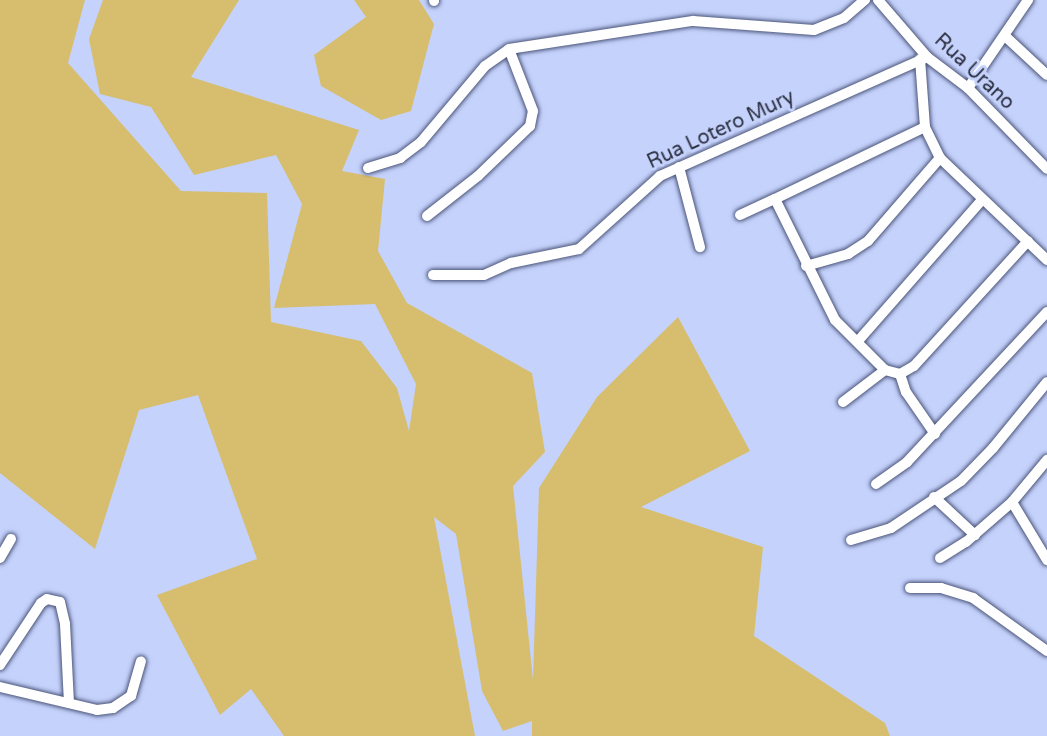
<!DOCTYPE html>
<html>
<head>
<meta charset="utf-8">
<style>
  body { margin:0 }
  #map { position:relative; width:1047px; height:736px; overflow:hidden; background:#c5d2fc; font-family:"Varela Round",sans-serif }
  div>[style] { position:absolute }
  [style*='--x'] { left:calc(var(--x)*1px); top:calc(var(--y)*1px); width:calc(var(--w)*1px); rotate:calc(var(--a)*1deg) }
  .green>* { inset:0; background:#d6be6e }
  .roads { filter:drop-shadow(0 0 2px #4b5579) drop-shadow(0 0 2px #4b5579) }
  .street>* { height:10px; margin:-5px; padding:0 5px; transform-origin:5px; border-radius:5px; background:#fff }
  span { translate:-50% -50%; white-space:nowrap; text-align:center; line-height:1.15; -webkit-text-stroke:6px #c5d2fc; paint-order:stroke }
  .street-label { font-size:20px; color:#2b2f40 }
</style>
</head>
<body>
<div id="map">
  <div class="green">
    <i style="clip-path:polygon(0 0,85px 0,68px 63px,181px 191px,267px 193px,271px 322px,361px 341px,397px 388px,409px 431px,416px 384px,375px 304px,274px 308px,302px 204px,276px 155px,194px 175px,151px 107px,100px 94px,89px 39px,103px 0,239px 0,191px 77px,359px 130px,342px 171px,385px 179px,378px 251px,407px 303px,532px 373px,545px 452px,513px 486px,533px 680px,539px 488px,597px 397px,678px 317px,750px 451px,641px 507px,763px 547px,754px 636px,885px 723px,890px 736px,532px 736px,532px 721px,503px 731px,482px 691px,456px 534px,434px 517px,475px 736px,284px 736px,251px 689px,220px 715px,157px 595px,257px 559px,198px 395px,139px 410px,95px 549px,0 473px)"></i>
    <i style="clip-path:polygon(354px 0,419px 0,434px 24px,411px 111px,381px 120px,321px 86px,314px 55px,366px 17px)"></i>
  </div>
  <div class="roads">
    <div class="street">
      <i style="--x:434;--y:0;--w:1;--a:90"></i>
      <i style="--x:878;--y:0;--w:75;--a:49.3"></i>
      <i style="--x:927;--y:57;--w:51;--a:37.1"></i>
      <i style="--x:968;--y:88;--w:113;--a:45.7"></i>
      <i style="--x:1005;--y:36;--w:57;--a:42.9"></i>
      <i style="--x:968;--y:88;--w:107;--a:-55.7"></i>
      <i style="--x:925;--y:127;--w:166;--a:154.4"></i>
      <i style="--x:775;--y:199;--w:135;--a:63.6"></i>
      <i style="--x:835;--y:320;--w:71;--a:45"></i>
      <i style="--x:885;--y:370;--w:16;--a:15"></i>
      <i style="--x:900;--y:374;--w:16;--a:-30"></i>
      <i style="--x:914;--y:366;--w:169;--a:-47.6"></i>
      <i style="--x:940;--y:158;--w:148;--a:43.6"></i>
      <i style="--x:679;--y:167;--w:83;--a:75.3"></i>
      <i style="--x:368;--y:168;--w:34;--a:-17"></i>
      <i style="--x:400;--y:158;--w:26;--a:-37"></i>
      <i style="--x:421;--y:142;--w:99;--a:-49.9"></i>
      <i style="--x:485;--y:66;--w:29;--a:-35"></i>
      <i style="--x:509;--y:49;--w:186;--a:-8.7"></i>
      <i style="--x:693;--y:21;--w:121;--a:4.3"></i>
      <i style="--x:814;--y:30;--w:32;--a:-22"></i>
      <i style="--x:844;--y:18;--w:28;--a:-41"></i>
      <i style="--x:740;--y:215;--w:38;--a:-25"></i>
      <i style="--x:427;--y:216;--w:65;--a:-38.1"></i>
      <i style="--x:478;--y:176;--w:72;--a:-43.9"></i>
      <i style="--x:530;--y:126;--w:15;--a:-79"></i>
      <i style="--x:533;--y:111;--w:66;--a:-111.2"></i>
      <i style="--x:806;--y:266;--w:44;--a:-15.9"></i>
      <i style="--x:848;--y:254;--w:24;--a:-33"></i>
      <i style="--x:868;--y:241;--w:110;--a:-49.1"></i>
      <i style="--x:940;--y:158;--w:34;--a:-116"></i>
      <i style="--x:925;--y:127;--w:68;--a:-94.2"></i>
      <i style="--x:433;--y:275;--w:51;--a:0"></i>
      <i style="--x:484;--y:275;--w:30;--a:-24"></i>
      <i style="--x:511;--y:263;--w:69;--a:-11.6"></i>
      <i style="--x:579;--y:249;--w:109;--a:-42"></i>
      <i style="--x:660;--y:176;--w:292;--a:-24"></i>
      <i style="--x:858;--y:341;--w:188;--a:-48.7"></i>
      <i style="--x:900;--y:374;--w:19;--a:72"></i>
      <i style="--x:906;--y:392;--w:51;--a:55.4"></i>
      <i style="--x:843;--y:402;--w:53;--a:-37.3"></i>
      <i style="--x:876;--y:484;--w:38;--a:-35"></i>
      <i style="--x:907;--y:462;--w:205;--a:-47"></i>
      <i style="--x:934;--y:497;--w:56;--a:42.8"></i>
      <i style="--x:1012;--y:502;--w:68;--a:58.9"></i>
      <i style="--x:851;--y:540;--w:42;--a:-16.7"></i>
      <i style="--x:891;--y:528;--w:84;--a:-33.9"></i>
      <i style="--x:961;--y:481;--w:46;--a:-45.9"></i>
      <i style="--x:993;--y:448;--w:85;--a:-50.7"></i>
      <i style="--x:0;--y:558;--w:22;--a:-60"></i>
      <i style="--x:940;--y:558;--w:31;--a:-32"></i>
      <i style="--x:966;--y:542;--w:61;--a:-41"></i>
      <i style="--x:1012;--y:502;--w:55;--a:-50.2"></i>
      <i style="--x:910;--y:588;--w:31;--a:0"></i>
      <i style="--x:941;--y:588;--w:34;--a:17"></i>
      <i style="--x:973;--y:598;--w:91;--a:35.6"></i>
      <i style="--x:0;--y:665;--w:74;--a:-56.5"></i>
      <i style="--x:41;--y:603;--w:7;--a:-34"></i>
      <i style="--x:47;--y:599;--w:13;--a:13"></i>
      <i style="--x:60;--y:602;--w:23;--a:77"></i>
      <i style="--x:65;--y:624;--w:79;--a:87.1"></i>
      <i style="--x:0;--y:687;--w:100;--a:13.3"></i>
      <i style="--x:97;--y:710;--w:16;--a:-7"></i>
      <i style="--x:113;--y:708;--w:22;--a:-34"></i>
      <i style="--x:131;--y:696;--w:36;--a:-74"></i>
    </div>
  </div>
  <div class="street-label">
    <span style="left:974px;top:72px;rotate:43deg">Rua Urano</span>
    <span style="left:721px;top:130px;rotate:-25deg">Rua Lotero Mury</span>
  </div>
</div>
</body>
</html>
